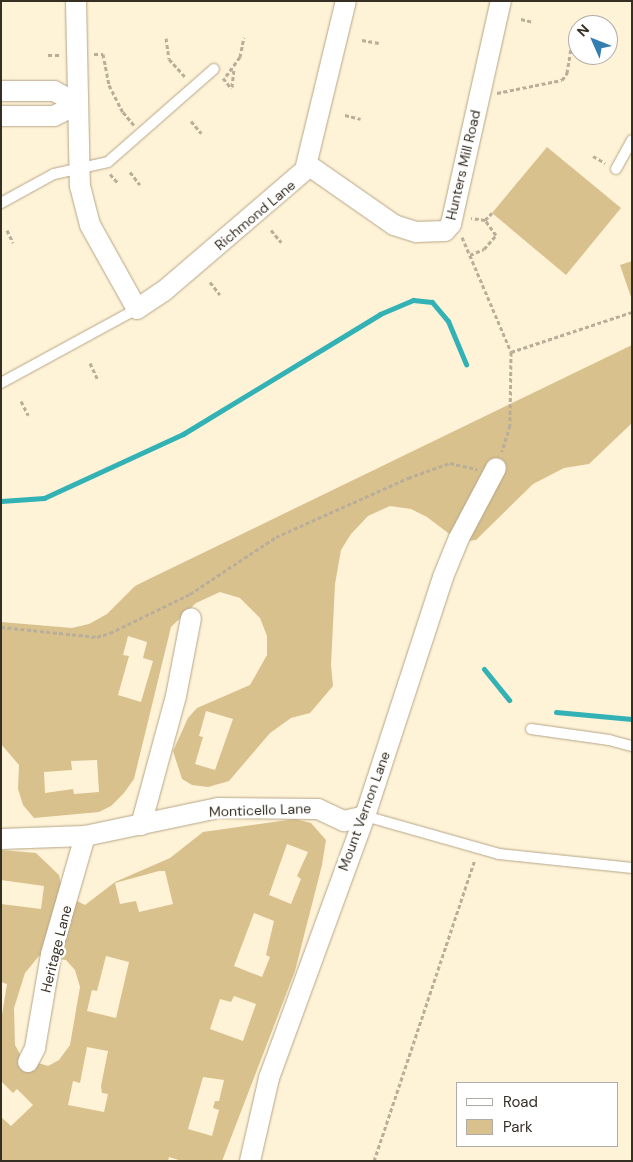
<!DOCTYPE html>
<html>
<head>
<meta charset="utf-8">
<style>
  body { margin:0 }
  #map { position:relative; width:633px; height:1162px; overflow:hidden; background:#fef2d7; font-family:"DM Sans",sans-serif }
  div>[style] { position:absolute }
  [style*='--x'] { left:calc(var(--x)*1px); top:calc(var(--y)*1px); width:calc(var(--w)*1px); rotate:calc(var(--a)*1deg) }
  .green>* { inset:0; background:#d9c18e }
  .stream>* { height:5px; margin:-2.5px; padding:0 2.5px; transform-origin:2.5px; border-radius:2.5px; background:#33b2b6 }
  .path>* { height:3px; margin-top:-1.5px; transform-origin:0; background:repeating-linear-gradient(90deg,#b8ae99 0 4px,transparent 0 6.5px) }
  .roads { filter:drop-shadow(0 0 1px #b5a687) drop-shadow(0 0 1px #b5a687) }
  .service>* { height:10px; margin:-5px; padding:0 5px; transform-origin:5px; border-radius:5px; background:#fff }
  .minor>* { height:20px; margin:-10px; padding:0 10px; transform-origin:10px; border-radius:10px; background:#fff }
  span { translate:-50% -50%; white-space:nowrap; text-align:center; line-height:1.15; -webkit-text-stroke:5px #fff; paint-order:stroke }
  .street-label { font-size:14px; color:#352f23 }
  .frame { position:absolute; inset:0; border:2px solid #352f23; pointer-events:none }
  .legend { position:absolute; left:456px; top:1082px; width:162px; height:65px; box-sizing:border-box; background:#fff; border:1px solid #aeaca7; margin:0; padding:6px 9px; list-style:none; font-size:15px; color:#352f23 }
  .legend li { display:flex; align-items:center; gap:10px; height:25px }
  .legend b { width:25px; border:1px solid #aeaca7 }
  .north { position:absolute; left:568px; top:15px; width:50px; height:50px; box-sizing:border-box; background:#fff; border:1px solid #aeaca7; border-radius:50%; rotate:314deg; font-size:14px; font-weight:700; line-height:20px; text-align:center; color:#352f23 }
  .north::after { content:''; display:block; margin:auto; width:18px; height:22px; background:#337eb1; clip-path:polygon(50% 0,100% 100%,50% 72%,0 100%) }
</style>
</head>
<body>
<div id="map">
  <div class="green">
    <i style="clip-path:polygon(547px 147px,621px 208px,566px 275px,492px 213px)"></i>
    <i style="clip-path:polygon(632px 261px,632px 300px,620px 265px)"></i>
    <i style="clip-path:polygon(evenodd,632px 345px,632px 423px,589px 464px,564px 468px,533px 484px,476px 540px,460px 542px,427px 517px,411px 509px,390px 506px,368px 516px,351px 534px,341px 550px,335px 584px,331px 665px,333px 686px,310px 713px,291px 718px,270px 733px,229px 781px,208px 787px,192px 785px,182px 779px,173px 751px,188px 718px,197px 708px,250px 685px,267px 655px,267px 636px,260px 618px,240px 598px,220px 592px,196px 603px,171px 627px,134px 779px,124px 793px,111px 806px,99px 812px,34px 818px,23px 805px,18px 789px,19px 765px,1px 744px,1px 622px,72px 628px,89px 624px,107px 614px,135px 586px,149px 579px,632px 345px,128px 636px,147px 642px,143px 658px,153px 661px,141px 702px,118px 695px,129px 656px,123px 655px,128px 636px,632px 345px,206px 711px,233px 719px,215px 770px,195px 764px,203px 737px,199px 736px,206px 711px,632px 345px,97px 760px,99px 792px,74px 794px,73px 789px,45px 793px,44px 772px,72px 770px,71px 761px,97px 760px)"></i>
    <i style="clip-path:polygon(evenodd,295px 819px,311px 823px,326px 840px,322px 865px,295px 971px,222px 1161px,182px 1161px,169px 1157px,168px 1161px,1px 1161px,1px 1117px,11px 1126px,33px 1105px,17px 1089px,13px 1093px,1px 1081px,1px 1021px,7px 984px,1px 982px,1px 904px,41px 909px,44px 886px,1px 880px,1px 850px,36px 853px,59px 875px,63px 894px,85px 905px,115px 882px,170px 858px,203px 832px,295px 819px,287px 844px,308px 852px,297px 876px,301px 879px,291px 904px,269px 895px,287px 844px,295px 819px,159px 871px,165px 871px,173px 904px,139px 912px,136px 901px,120px 904px,115px 883px,159px 871px,295px 819px,254px 913px,274px 921px,266px 955px,270px 957px,262px 977px,234px 966px,254px 913px,295px 819px,39px 956px,66px 960px,75px 970px,80px 987px,70px 1045px,59px 1060px,48px 1066px,22px 1058px,15px 1045px,14px 1008px,25px 973px,39px 956px,295px 819px,106px 956px,129px 962px,116px 1018px,87px 1011px,92px 990px,97px 991px,106px 956px,295px 819px,234px 996px,256px 1004px,243px 1041px,210px 1029px,220px 999px,231px 1002px,234px 996px,295px 819px,87px 1047px,108px 1051px,101px 1086px,102px 1093px,108px 1094px,104px 1112px,68px 1105px,73px 1081px,80px 1083px,87px 1047px,295px 819px,203px 1077px,224px 1080px,219px 1101px,215px 1101px,213px 1108px,219px 1110px,212px 1136px,188px 1129px,203px 1077px)"></i>
  </div>
  <div class="stream">
    <i style="--x:1;--y:501;--w:43;--a:-4"></i>
    <i style="--x:44;--y:498;--w:153;--a:-24.7"></i>
    <i style="--x:183;--y:434;--w:231;--a:-31.3"></i>
    <i style="--x:380;--y:314;--w:36;--a:-23"></i>
    <i style="--x:413;--y:300;--w:19;--a:6"></i>
    <i style="--x:432;--y:302;--w:25;--a:50"></i>
    <i style="--x:448;--y:321;--w:47;--a:67.3"></i>
    <i style="--x:484;--y:669;--w:40;--a:51"></i>
    <i style="--x:556;--y:712;--w:76;--a:5.3"></i>
  </div>
  <div class="path">
    <i style="--x:521;--y:19;--w:12;--a:14"></i>
    <i style="--x:166;--y:38;--w:21;--a:82"></i>
    <i style="--x:169;--y:59;--w:25;--a:48"></i>
    <i style="--x:362;--y:40;--w:17;--a:10"></i>
    <i style="--x:94;--y:54;--w:9;--a:0"></i>
    <i style="--x:103;--y:54;--w:32;--a:79"></i>
    <i style="--x:109;--y:85;--w:30;--a:63"></i>
    <i style="--x:123;--y:112;--w:17;--a:50"></i>
    <i style="--x:48;--y:55;--w:12;--a:0"></i>
    <i style="--x:226;--y:76;--w:24;--a:-54"></i>
    <i style="--x:240;--y:57;--w:20;--a:-79"></i>
    <i style="--x:223;--y:78;--w:13;--a:51"></i>
    <i style="--x:232;--y:87;--w:19;--a:-84"></i>
    <i style="--x:497;--y:93;--w:66;--a:-11.3"></i>
    <i style="--x:562;--y:80;--w:9;--a:-54"></i>
    <i style="--x:567;--y:73;--w:32;--a:-81"></i>
    <i style="--x:345;--y:115;--w:16;--a:14"></i>
    <i style="--x:191;--y:121;--w:16;--a:50"></i>
    <i style="--x:593;--y:156;--w:14;--a:30"></i>
    <i style="--x:130;--y:172;--w:16;--a:52"></i>
    <i style="--x:110;--y:174;--w:12;--a:48"></i>
    <i style="--x:485;--y:220;--w:10;--a:-45"></i>
    <i style="--x:7;--y:230;--w:14;--a:65"></i>
    <i style="--x:271;--y:230;--w:16;--a:50"></i>
    <i style="--x:462;--y:237;--w:125;--a:66.9"></i>
    <i style="--x:511;--y:352;--w:73;--a:90.8"></i>
    <i style="--x:510;--y:425;--w:28;--a:107"></i>
    <i style="--x:470;--y:255;--w:15;--a:-23"></i>
    <i style="--x:484;--y:249;--w:18;--a:-49"></i>
    <i style="--x:496;--y:235;--w:19;--a:-126"></i>
    <i style="--x:485;--y:220;--w:14;--a:-172"></i>
    <i style="--x:210;--y:282;--w:16;--a:52"></i>
    <i style="--x:511;--y:352;--w:127;--a:-18.3"></i>
    <i style="--x:90;--y:363;--w:17;--a:65"></i>
    <i style="--x:21;--y:401;--w:16;--a:63"></i>
    <i style="--x:1;--y:627;--w:97;--a:5.9"></i>
    <i style="--x:97;--y:637;--w:14;--a:-17"></i>
    <i style="--x:110;--y:633;--w:89;--a:-26"></i>
    <i style="--x:190;--y:594;--w:103;--a:-33.5"></i>
    <i style="--x:276;--y:537;--w:145;--a:-24.1"></i>
    <i style="--x:408;--y:478;--w:45;--a:-19.7"></i>
    <i style="--x:450;--y:463;--w:28;--a:13"></i>
    <i style="--x:374;--y:1161;--w:317;--a:-71.5"></i>
  </div>
  <div class="roads">
    <div class="service">
      <i style="--x:616;--y:169;--w:33;--a:-61"></i>
      <i style="--x:1;--y:203;--w:60;--a:-28.7"></i>
      <i style="--x:54;--y:174;--w:55;--a:-12.5"></i>
      <i style="--x:108;--y:162;--w:141;--a:-41.3"></i>
      <i style="--x:1;--y:383;--w:155;--a:-28.6"></i>
      <i style="--x:531;--y:729;--w:79;--a:8"></i>
      <i style="--x:609;--y:740;--w:24;--a:15"></i>
      <i style="--x:365;--y:816;--w:139;--a:15.8"></i>
      <i style="--x:499;--y:854;--w:134;--a:6"></i>
    </div>
    <div class="minor">
      <i style="--x:76;--y:1;--w:185;--a:88.8"></i>
      <i style="--x:80;--y:186;--w:40;--a:75.6"></i>
      <i style="--x:90;--y:225;--w:96;--a:60.8"></i>
      <i style="--x:137;--y:309;--w:32;--a:-34"></i>
      <i style="--x:164;--y:291;--w:186;--a:-40.6"></i>
      <i style="--x:305;--y:170;--w:174;--a:-76.4"></i>
      <i style="--x:1;--y:91;--w:53;--a:0"></i>
      <i style="--x:54;--y:91;--w:27;--a:28"></i>
      <i style="--x:1;--y:116;--w:53;--a:0"></i>
      <i style="--x:54;--y:116;--w:27;--a:-27"></i>
      <i style="--x:308;--y:165;--w:105;--a:34.9"></i>
      <i style="--x:394;--y:225;--w:23;--a:18"></i>
      <i style="--x:416;--y:232;--w:29;--a:-2"></i>
      <i style="--x:445;--y:231;--w:9;--a:-49"></i>
      <i style="--x:451;--y:224;--w:229;--a:-77.4"></i>
      <i style="--x:141;--y:825;--w:134;--a:-74.8"></i>
      <i style="--x:176;--y:696;--w:79;--a:-79.1"></i>
      <i style="--x:1;--y:839;--w:84;--a:-2"></i>
      <i style="--x:85;--y:836;--w:136;--a:-11.9"></i>
      <i style="--x:218;--y:808;--w:100;--a:0.6"></i>
      <i style="--x:318;--y:809;--w:29;--a:25"></i>
      <i style="--x:344;--y:821;--w:22;--a:-13"></i>
      <i style="--x:28;--y:1062;--w:16;--a:-63"></i>
      <i style="--x:35;--y:1048;--w:95;--a:-80.3"></i>
      <i style="--x:51;--y:954;--w:123;--a:-73.9"></i>
      <i style="--x:250;--y:1161;--w:85;--a:-77.1"></i>
      <i style="--x:269;--y:1078;--w:279;--a:-69.9"></i>
      <i style="--x:365;--y:816;--w:251;--a:-71.9"></i>
      <i style="--x:443;--y:577;--w:42;--a:-67.7"></i>
      <i style="--x:459;--y:538;--w:79;--a:-62.1"></i>
    </div>
  </div>
  <div class="street-label">
    <span style="left:463px;top:165px;rotate:-77deg">Hunters Mill Road</span>
    <span style="left:255px;top:215px;rotate:-40deg">Richmond Lane</span>
    <span style="left:260px;top:810px;rotate:-2deg">Monticello Lane</span>
    <span style="left:364px;top:811px;rotate:-70deg">Mount Vernon Lane</span>
    <span style="left:56px;top:949px;rotate:-76deg">Heritage Lane</span>
  </div>
  <div class="frame"></div>
  <ul class="legend">
  <li><b style="height:6px;background:#fff"></b>Road</li>
  <li><b style="height:14px;background:#d9c18e"></b>Park</li>
  </ul>
  <div class="north">N</div>
</div>
</body>
</html>
